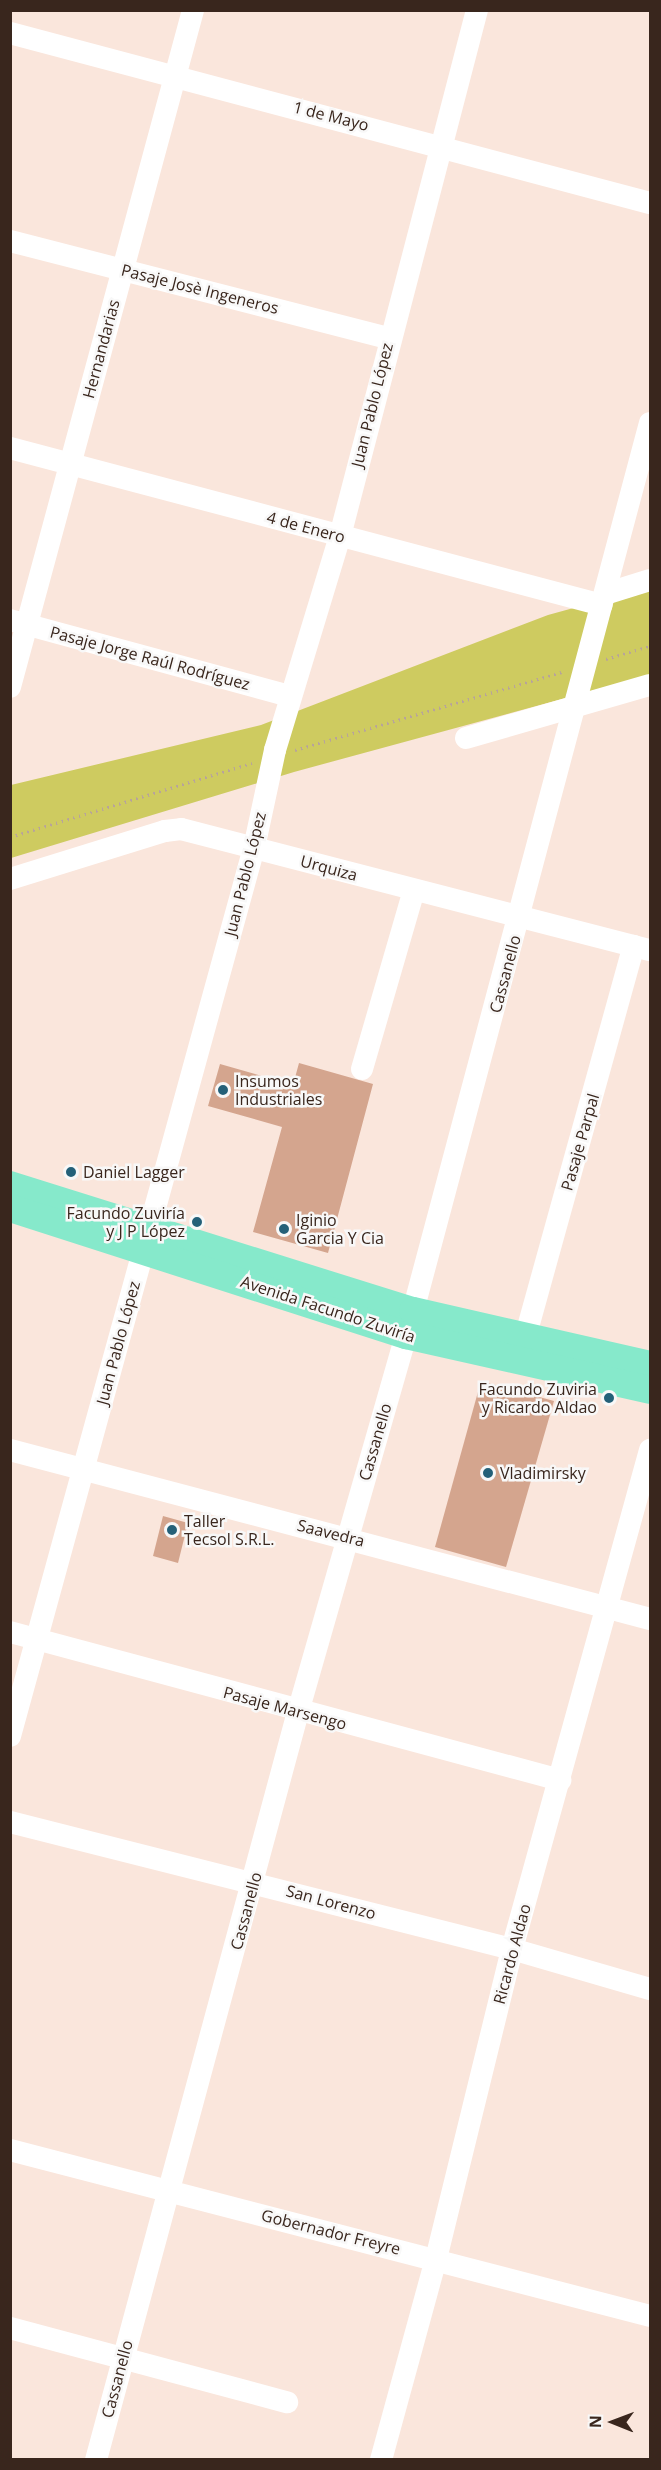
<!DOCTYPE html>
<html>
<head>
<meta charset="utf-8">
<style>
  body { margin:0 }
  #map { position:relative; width:661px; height:2470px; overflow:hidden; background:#fae6dc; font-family:"Open Sans",sans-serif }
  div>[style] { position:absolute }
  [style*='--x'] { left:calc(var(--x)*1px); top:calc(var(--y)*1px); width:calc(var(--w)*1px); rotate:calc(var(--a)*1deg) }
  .green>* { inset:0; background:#cecb60 }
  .building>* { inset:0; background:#d4a58e }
  .path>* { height:3px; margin-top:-1.5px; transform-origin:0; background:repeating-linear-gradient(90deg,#b8a49a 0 1.5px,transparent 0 6px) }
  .minor>* { height:22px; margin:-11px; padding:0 11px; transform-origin:11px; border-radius:11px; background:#fff }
  .major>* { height:28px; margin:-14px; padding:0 14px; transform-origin:14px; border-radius:14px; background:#86e9cb }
  .dots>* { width:16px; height:16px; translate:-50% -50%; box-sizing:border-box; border:3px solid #f8f8f8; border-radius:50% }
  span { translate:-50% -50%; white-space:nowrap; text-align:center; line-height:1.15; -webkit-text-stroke:5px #f8f8f8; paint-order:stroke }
  .street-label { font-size:16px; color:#39261d }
  .poi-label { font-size:16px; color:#39261d }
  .left { translate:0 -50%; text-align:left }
  .right { translate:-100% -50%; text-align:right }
  .frame { position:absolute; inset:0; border:12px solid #39261d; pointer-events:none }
  .north { position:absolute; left:583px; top:2392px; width:60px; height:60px; -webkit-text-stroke:4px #f8f8f8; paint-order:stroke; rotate:271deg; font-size:16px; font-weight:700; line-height:24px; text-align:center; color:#39261d }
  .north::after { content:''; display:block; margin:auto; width:21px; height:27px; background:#39261d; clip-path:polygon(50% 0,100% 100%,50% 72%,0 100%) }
</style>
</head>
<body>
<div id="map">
  <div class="green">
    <i style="clip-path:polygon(650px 587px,650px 675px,294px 772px,11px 858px,11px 785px,261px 725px,548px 615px)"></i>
  </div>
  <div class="building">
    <i style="clip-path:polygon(299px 1063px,373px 1084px,328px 1253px,253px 1232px,282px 1127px,208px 1106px,220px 1064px,293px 1085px)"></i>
    <i style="clip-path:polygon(481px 1381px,554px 1401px,506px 1567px,435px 1547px)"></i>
    <i style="clip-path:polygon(163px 1516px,188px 1523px,178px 1563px,153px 1556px)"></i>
  </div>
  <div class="path">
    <i style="--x:606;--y:659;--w:46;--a:-16.5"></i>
    <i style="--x:295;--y:750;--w:278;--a:-16.3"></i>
    <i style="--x:10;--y:837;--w:253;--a:-17"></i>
  </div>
  <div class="minor">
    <i style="--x:10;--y:33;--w:662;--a:14.88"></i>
    <i style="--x:10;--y:241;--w:391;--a:14.4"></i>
    <i style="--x:10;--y:448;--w:612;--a:14.85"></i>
    <i style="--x:605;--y:594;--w:47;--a:-17.3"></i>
    <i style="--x:10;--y:620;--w:290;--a:15.2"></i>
    <i style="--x:10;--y:687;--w:701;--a:-74.87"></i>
    <i style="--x:466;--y:738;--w:191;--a:-16.1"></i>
    <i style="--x:10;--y:879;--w:162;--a:-17.2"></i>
    <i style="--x:165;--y:831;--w:16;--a:-7"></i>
    <i style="--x:181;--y:829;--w:484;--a:14.5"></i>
    <i style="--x:362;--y:1069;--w:186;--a:-73.8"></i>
    <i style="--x:525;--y:1338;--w:407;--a:-74.5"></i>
    <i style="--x:10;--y:1450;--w:662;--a:14.79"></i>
    <i style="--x:10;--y:1632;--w:570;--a:15.06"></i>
    <i style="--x:10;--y:1736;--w:921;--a:-74.64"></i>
    <i style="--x:254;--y:848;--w:100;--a:-77.9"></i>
    <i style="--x:275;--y:750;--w:224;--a:-73.1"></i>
    <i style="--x:340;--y:536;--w:544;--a:-75.4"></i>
    <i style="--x:10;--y:1822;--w:518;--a:14.2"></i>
    <i style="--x:512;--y:1949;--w:144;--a:16.2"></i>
    <i style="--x:10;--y:2150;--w:661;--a:14.54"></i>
    <i style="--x:10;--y:2328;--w:287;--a:15"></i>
    <i style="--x:96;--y:2460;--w:775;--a:-74.89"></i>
    <i style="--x:298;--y:1712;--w:417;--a:-74"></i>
    <i style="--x:413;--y:1311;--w:919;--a:-75.06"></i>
    <i style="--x:381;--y:2460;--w:208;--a:-74.7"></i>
    <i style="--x:436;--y:2259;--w:319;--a:-76.2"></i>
    <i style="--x:512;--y:1949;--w:518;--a:-74.54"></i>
  </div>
  <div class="major">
    <i style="--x:10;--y:1185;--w:422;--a:17.4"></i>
    <i style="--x:413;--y:1311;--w:243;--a:12.8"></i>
    <i style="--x:10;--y:1208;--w:416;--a:17.8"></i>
    <i style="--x:406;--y:1335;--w:250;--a:12.7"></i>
  </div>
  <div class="dots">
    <i style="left:223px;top:1090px;background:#246078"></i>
    <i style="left:71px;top:1172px;background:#246078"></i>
    <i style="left:197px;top:1222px;background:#246078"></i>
    <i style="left:284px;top:1229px;background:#246078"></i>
    <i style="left:609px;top:1398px;background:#246078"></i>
    <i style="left:488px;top:1473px;background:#246078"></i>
    <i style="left:172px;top:1530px;background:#246078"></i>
  </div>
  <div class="street-label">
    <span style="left:331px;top:116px;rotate:14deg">1 de Mayo</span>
    <span style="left:200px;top:289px;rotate:14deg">Pasaje Josè Ingeneros</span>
    <span style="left:101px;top:349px;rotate:-75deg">Hernandarias</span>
    <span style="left:372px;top:405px;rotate:-76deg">Juan Pablo López</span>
    <span style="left:306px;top:527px;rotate:15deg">4 de Enero</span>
    <span style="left:150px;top:658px;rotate:15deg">Pasaje Jorge Raúl Rodríguez</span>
    <span style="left:329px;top:868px;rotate:15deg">Urquiza</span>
    <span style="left:245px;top:874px;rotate:-76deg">Juan Pablo López</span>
    <span style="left:505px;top:974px;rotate:-75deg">Cassanello</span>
    <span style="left:580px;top:1142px;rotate:-74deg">Pasaje Parpal</span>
    <span style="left:328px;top:1309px;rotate:18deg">Avenida Facundo Zuviría</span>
    <span style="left:118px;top:1343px;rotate:-75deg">Juan Pablo López</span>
    <span style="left:375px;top:1442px;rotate:-74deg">Cassanello</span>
    <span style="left:331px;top:1533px;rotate:14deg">Saavedra</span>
    <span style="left:285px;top:1708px;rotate:15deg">Pasaje Marsengo</span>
    <span style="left:331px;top:1902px;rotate:15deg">San Lorenzo</span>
    <span style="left:246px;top:1911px;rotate:-75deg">Cassanello</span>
    <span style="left:512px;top:1954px;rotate:-75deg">Ricardo Aldao</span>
    <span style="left:331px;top:2232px;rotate:14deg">Gobernador Freyre</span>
    <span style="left:117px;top:2379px;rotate:-75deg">Cassanello</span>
  </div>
  <div class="poi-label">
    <span class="left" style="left:235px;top:1090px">Insumos<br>Industriales</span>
    <span class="left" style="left:83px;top:1172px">Daniel Lagger</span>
    <span class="right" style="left:185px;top:1222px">Facundo Zuviría<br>y J P López</span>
    <span class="left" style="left:296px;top:1229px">Iginio<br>Garcia Y Cia</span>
    <span class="right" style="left:597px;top:1398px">Facundo Zuviria<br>y Ricardo Aldao</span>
    <span class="left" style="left:500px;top:1473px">Vladimirsky</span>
    <span class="left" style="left:184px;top:1530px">Taller<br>Tecsol S.R.L.</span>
  </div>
  <div class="frame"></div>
  <div class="north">N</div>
</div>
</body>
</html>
